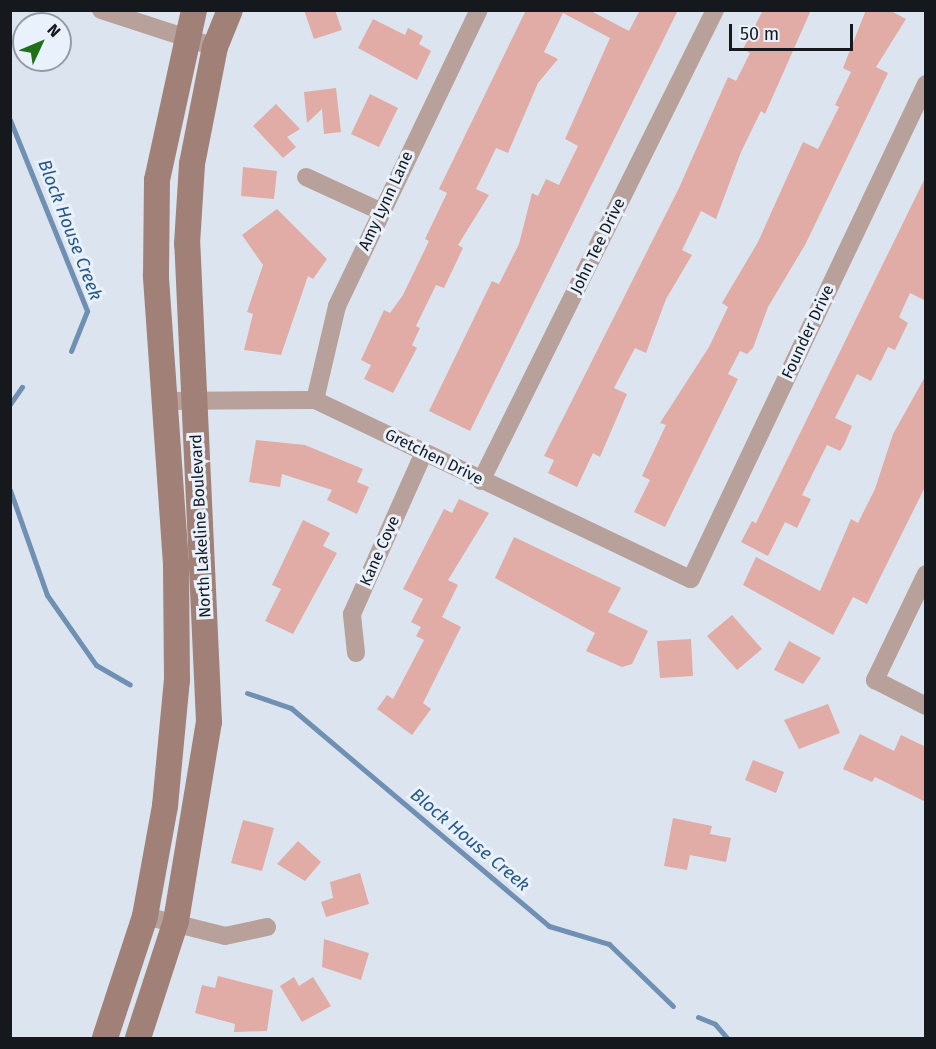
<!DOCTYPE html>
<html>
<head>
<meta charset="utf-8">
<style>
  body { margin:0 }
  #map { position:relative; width:936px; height:1049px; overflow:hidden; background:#dce5ef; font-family:"Fira Sans",sans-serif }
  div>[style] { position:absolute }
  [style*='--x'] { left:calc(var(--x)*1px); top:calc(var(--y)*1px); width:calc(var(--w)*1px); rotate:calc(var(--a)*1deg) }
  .stream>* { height:5px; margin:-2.5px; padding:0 2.5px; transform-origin:2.5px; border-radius:2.5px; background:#7090b3 }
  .building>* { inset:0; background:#e1aba6 }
  .minor>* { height:18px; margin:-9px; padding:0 9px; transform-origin:9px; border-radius:9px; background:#b8a19a }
  .secondary>* { height:26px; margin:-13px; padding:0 13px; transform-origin:13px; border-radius:13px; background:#a18077 }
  span { translate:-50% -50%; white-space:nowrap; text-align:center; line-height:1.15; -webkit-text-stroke:6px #e9f2fc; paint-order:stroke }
  .street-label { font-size:16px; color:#15181c }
  .water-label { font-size:18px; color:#275786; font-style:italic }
  .frame { position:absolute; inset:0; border:12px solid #15181c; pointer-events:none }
  .north { position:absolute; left:12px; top:12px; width:60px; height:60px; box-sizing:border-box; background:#e9f2fc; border:2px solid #949ba2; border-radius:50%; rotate:46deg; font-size:16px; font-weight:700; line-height:24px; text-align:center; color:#15181c }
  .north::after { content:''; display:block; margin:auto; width:21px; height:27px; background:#1f7018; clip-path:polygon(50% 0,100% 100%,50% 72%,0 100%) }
  .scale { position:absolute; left:729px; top:24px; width:124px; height:27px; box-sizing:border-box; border:3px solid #15181c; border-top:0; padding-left:8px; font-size:18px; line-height:21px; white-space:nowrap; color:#15181c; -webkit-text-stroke:4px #e9f2fc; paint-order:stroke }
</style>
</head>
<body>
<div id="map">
  <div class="stream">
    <i style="--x:10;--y:120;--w:206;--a:68"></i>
    <i style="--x:87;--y:311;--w:43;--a:111.8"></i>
    <i style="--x:10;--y:404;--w:21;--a:-55"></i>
    <i style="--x:10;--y:490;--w:111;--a:70.6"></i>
    <i style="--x:47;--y:595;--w:85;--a:55"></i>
    <i style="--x:96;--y:665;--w:39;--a:30"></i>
    <i style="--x:247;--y:693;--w:46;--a:18.8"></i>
    <i style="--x:291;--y:708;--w:338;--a:40.2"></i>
    <i style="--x:549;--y:926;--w:63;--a:16.7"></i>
    <i style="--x:609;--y:944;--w:89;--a:44.1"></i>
    <i style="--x:698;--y:1017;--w:18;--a:22"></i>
    <i style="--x:715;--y:1024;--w:18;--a:49"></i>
  </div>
  <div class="building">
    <i style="clip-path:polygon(304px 10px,335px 10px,342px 30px,314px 39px)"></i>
    <i style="clip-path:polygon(526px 10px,589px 10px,629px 31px,640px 10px,678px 10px,470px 431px,429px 411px,492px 281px,499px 284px,519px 244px,532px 193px,538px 196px,546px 179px,559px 185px,578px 146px,565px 139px,610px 38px,563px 13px,544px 52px,558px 59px,538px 83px,508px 153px,496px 148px,488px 165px,476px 189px,489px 195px,458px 245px,463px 248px,444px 288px,436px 285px,416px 326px,420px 328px,412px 345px,417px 348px,393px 393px,364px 379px,371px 365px,361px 360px,384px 310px,390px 313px,403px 295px,429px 241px,425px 239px,447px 193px,439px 189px)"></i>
    <i style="clip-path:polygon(763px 10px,811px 10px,765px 114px,761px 111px,741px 152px,716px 219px,701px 211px,682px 250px,692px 255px,666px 299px,646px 353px,635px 348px,614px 388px,627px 394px,600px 457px,593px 453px,577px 487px,548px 473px,554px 460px,544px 456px,679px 188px,728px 77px,736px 81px,750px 53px,743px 49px)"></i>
    <i style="clip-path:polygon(866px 10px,889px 10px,906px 19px,876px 67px,888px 73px,805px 245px,768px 307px,753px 348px,747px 354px,740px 351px,728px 374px,738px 379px,665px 527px,634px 512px,650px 480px,642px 476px,666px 425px,660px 423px,709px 347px,728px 307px,722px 303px,758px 242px,803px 142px,818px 149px,839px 107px,835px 105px,851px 72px,843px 68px)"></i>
    <i style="clip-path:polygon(373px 19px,405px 35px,408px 28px,423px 36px,419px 44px,431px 51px,417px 80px,358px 48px)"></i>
    <i style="clip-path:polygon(336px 88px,341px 132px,324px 134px,322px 109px,307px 123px,304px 92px)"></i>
    <i style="clip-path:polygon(370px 94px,398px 108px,379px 147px,351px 134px)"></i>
    <i style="clip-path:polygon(276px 104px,300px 129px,287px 137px,296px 147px,283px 158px,253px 126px)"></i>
    <i style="clip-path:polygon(243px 167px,277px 171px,274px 199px,241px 196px)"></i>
    <i style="clip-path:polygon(926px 176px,926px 301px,910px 293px,899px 317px,908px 323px,895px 350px,888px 347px,871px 381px,857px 374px,835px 418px,852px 426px,844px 445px,840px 451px,827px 445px,802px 495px,811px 499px,797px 528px,785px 522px,768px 556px,741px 542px,752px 521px,756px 523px)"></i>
    <i style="clip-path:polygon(277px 209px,327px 259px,313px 279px,308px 276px,281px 355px,244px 350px,253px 314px,247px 312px,263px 265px,242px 235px)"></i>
    <i style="clip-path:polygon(926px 375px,926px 485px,867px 604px,853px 597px,833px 635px,743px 585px,756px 557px,820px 591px,851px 519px,858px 523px,875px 489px,893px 434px)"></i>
    <i style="clip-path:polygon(256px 440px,305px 445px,363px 469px,357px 482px,369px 487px,357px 514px,327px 500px,332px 490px,282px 474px,280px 487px,249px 482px)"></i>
    <i style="clip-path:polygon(459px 499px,489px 513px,448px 580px,458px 585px,442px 617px,461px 627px,423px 703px,431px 709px,412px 735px,377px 709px,387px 695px,393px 699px,424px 640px,416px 636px,421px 627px,411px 622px,423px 599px,403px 589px,444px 509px,452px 513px)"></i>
    <i style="clip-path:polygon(303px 520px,330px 533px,323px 546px,337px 553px,293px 634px,265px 621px,281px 589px,272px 585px)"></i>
    <i style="clip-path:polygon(514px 537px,621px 588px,608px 612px,648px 631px,632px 664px,622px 667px,586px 651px,595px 633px,495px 578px)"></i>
    <i style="clip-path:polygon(732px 615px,762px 649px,737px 670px,707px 636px)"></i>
    <i style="clip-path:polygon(691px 639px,693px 676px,660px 678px,657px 641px)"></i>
    <i style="clip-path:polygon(789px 641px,821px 658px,803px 684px,774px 670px)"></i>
    <i style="clip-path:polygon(828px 704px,840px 733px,799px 749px,784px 720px)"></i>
    <i style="clip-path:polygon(860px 734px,894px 751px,901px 735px,926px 747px,926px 802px,875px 777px,872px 782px,843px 769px)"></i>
    <i style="clip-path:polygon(753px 760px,784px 772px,776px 793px,745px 780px)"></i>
    <i style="clip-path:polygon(673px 818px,712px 826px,710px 834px,731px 838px,726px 862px,690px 855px,687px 870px,664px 866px)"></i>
    <i style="clip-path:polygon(243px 820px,274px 828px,262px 871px,231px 863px)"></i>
    <i style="clip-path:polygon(298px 841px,321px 862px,305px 881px,277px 864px)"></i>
    <i style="clip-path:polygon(360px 873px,369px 904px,326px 917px,321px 902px,333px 898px,330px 882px)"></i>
    <i style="clip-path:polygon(324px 939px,369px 953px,361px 980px,322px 967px)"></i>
    <i style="clip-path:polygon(218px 976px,273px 990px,267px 1031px,234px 1032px,235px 1024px,195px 1013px,202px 985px,215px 988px)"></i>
    <i style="clip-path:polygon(294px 977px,299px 986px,313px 977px,331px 1006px,302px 1022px,280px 986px)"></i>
  </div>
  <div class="minor">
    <i style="--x:101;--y:10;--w:120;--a:18"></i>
    <i style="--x:306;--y:177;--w:81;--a:24.7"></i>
    <i style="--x:315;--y:400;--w:97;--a:-76.8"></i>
    <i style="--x:337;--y:306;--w:328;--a:-64.4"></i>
    <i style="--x:162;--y:401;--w:153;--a:-0.4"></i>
    <i style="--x:315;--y:400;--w:416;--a:25.5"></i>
    <i style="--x:691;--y:579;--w:548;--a:-64.6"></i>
    <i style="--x:481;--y:481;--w:526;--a:-63.58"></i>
    <i style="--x:926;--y:574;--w:118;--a:115.7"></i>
    <i style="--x:875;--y:680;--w:57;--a:27"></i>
    <i style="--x:356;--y:653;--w:39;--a:-96"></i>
    <i style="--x:352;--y:614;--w:177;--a:-66"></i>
    <i style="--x:145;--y:916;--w:82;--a:14"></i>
    <i style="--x:225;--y:936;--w:43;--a:-12.1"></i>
  </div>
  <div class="secondary">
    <i style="--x:105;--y:1038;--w:128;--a:-71.8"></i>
    <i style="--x:145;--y:916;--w:112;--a:-79.7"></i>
    <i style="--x:165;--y:806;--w:127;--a:-84.6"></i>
    <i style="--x:177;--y:680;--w:116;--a:-90.5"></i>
    <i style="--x:176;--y:564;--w:290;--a:-94"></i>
    <i style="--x:156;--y:275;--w:95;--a:-89.4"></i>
    <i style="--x:157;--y:180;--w:174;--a:-77.7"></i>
    <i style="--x:138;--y:1038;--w:123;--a:-72"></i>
    <i style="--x:176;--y:921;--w:202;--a:-80.6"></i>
    <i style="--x:209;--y:722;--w:479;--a:-92.6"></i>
    <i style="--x:187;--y:244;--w:80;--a:-86.4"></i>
    <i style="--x:192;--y:164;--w:119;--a:-78.9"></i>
    <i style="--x:215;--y:47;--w:40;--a:-68"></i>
  </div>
  <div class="street-label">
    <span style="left:386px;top:201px;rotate:-65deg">Amy Lynn Lane</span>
    <span style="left:598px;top:246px;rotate:-64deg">John Tee Drive</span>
    <span style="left:808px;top:332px;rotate:-65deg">Founder Drive</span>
    <span style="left:434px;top:457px;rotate:26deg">Gretchen Drive</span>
    <span style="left:201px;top:526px;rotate:-93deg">North Lakeline Boulevard</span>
    <span style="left:380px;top:551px;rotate:-66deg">Kane Cove</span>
  </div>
  <div class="water-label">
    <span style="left:70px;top:230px;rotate:69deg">Block House Creek</span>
    <span style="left:470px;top:840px;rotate:40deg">Block House Creek</span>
  </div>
  <div class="frame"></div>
  <div class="north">N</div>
  <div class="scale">50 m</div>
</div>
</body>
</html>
